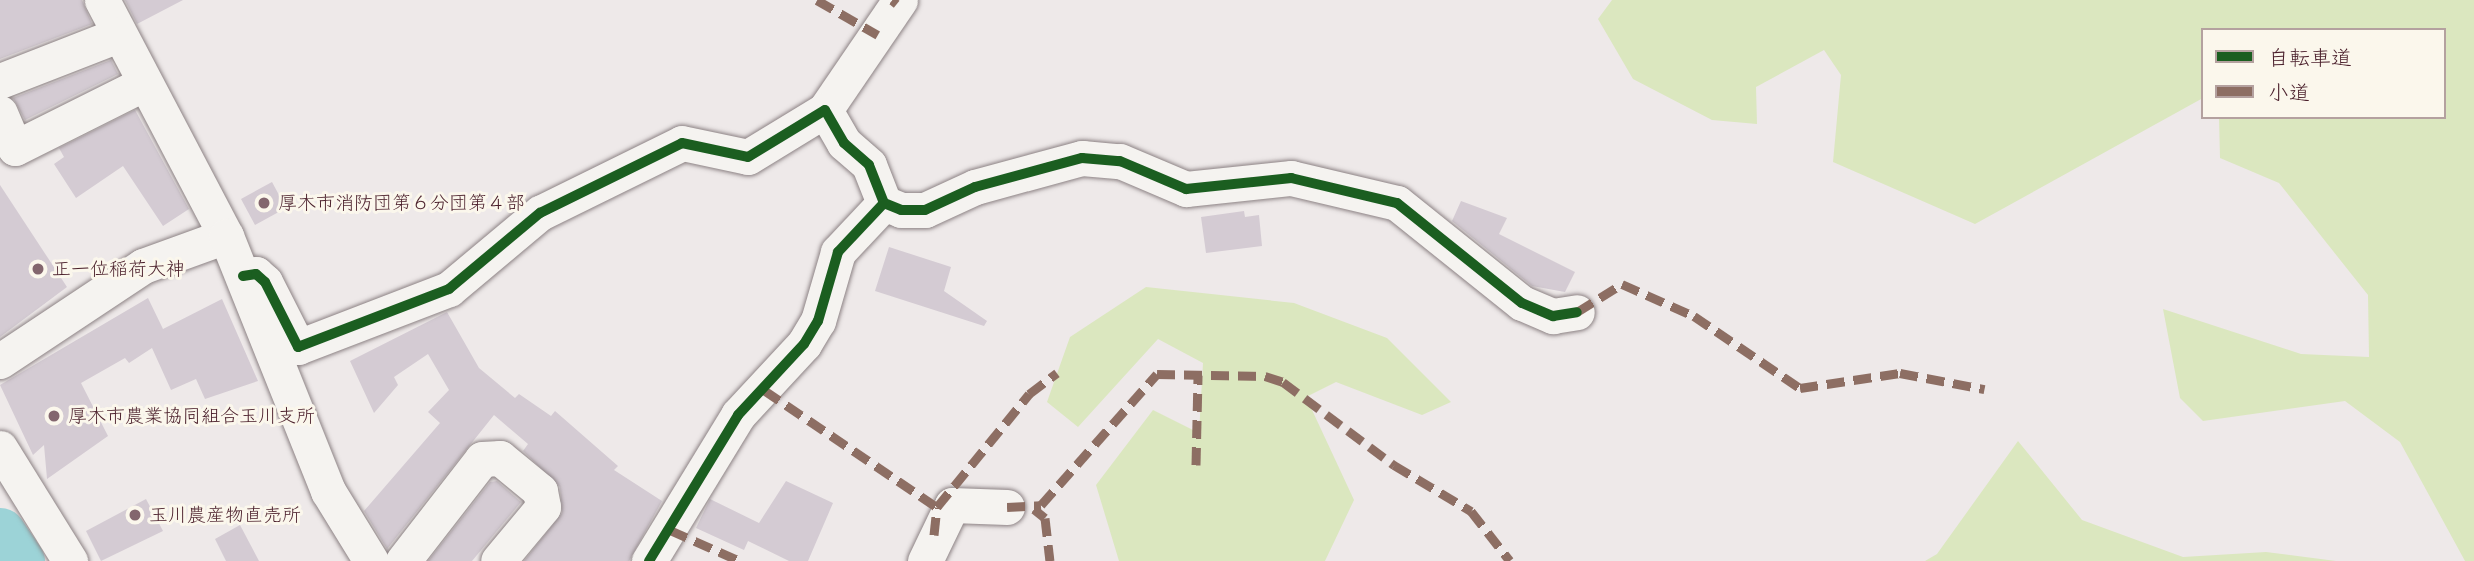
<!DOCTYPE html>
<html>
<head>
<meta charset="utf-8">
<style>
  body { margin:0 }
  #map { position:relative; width:2474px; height:561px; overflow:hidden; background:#eee9e9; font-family:"Patrick Hand","Klee One",sans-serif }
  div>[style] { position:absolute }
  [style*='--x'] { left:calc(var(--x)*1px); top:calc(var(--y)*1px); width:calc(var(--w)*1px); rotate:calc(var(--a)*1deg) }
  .green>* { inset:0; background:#dbe7bf }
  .river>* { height:51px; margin:-25.5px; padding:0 25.5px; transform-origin:25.5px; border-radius:25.5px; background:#9cd3d7 }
  .building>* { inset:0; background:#d4cbd3 }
  .roads { filter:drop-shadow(0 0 2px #8c8284) drop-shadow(0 0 2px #8c8284) }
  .minor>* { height:35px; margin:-17.5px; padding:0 17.5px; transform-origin:17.5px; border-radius:17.5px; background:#f5f3f0 }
  .quiet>* { height:9px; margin-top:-4.5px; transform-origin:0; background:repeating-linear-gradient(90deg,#8d6e63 0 18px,transparent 0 27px) }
  .cycleway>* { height:10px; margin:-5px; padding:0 5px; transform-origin:5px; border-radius:5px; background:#1b5e20 }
  .dots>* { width:19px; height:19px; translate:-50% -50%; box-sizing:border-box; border:4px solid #fbf7ec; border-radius:50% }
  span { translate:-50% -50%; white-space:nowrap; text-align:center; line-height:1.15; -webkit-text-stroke:6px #fbf7ec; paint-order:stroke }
  .poi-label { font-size:19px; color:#4a1f2b }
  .left { translate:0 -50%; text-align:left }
  .legend { position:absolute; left:2201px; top:28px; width:245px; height:91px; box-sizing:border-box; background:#fbf7ec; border:2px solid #b4a19f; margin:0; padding:9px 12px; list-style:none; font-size:21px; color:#4a1f2b }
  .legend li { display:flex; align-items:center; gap:14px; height:35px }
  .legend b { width:35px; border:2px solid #b4a19f }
</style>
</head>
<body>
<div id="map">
  <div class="green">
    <i style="clip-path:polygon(1612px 0,2474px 0,2474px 561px,2465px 561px,2400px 442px,2345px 401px,2203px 421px,2180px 398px,2163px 309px,2301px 354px,2369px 357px,2368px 295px,2279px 183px,2220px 158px,2219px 117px,2444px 117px,2444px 30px,2203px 30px,2203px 98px,1975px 224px,1833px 162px,1841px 75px,1824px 50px,1756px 87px,1757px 124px,1712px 120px,1633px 79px,1598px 19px)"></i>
    <i style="clip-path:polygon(1146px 287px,1294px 303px,1387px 338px,1451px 402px,1422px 415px,1336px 382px,1306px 397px,1354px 500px,1325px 561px,1119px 561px,1096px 485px,1153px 410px,1199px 433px,1203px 363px,1158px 339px,1078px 427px,1047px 402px,1070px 337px)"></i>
    <i style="clip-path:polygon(2018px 441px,2082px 520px,2183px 557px,2266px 552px,2336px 561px,1925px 561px,1937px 554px)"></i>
  </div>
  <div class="river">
    <i style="--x:0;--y:533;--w:34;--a:56"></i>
  </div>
  <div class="building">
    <i style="clip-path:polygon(0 0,82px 0,92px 24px,0 59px)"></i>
    <i style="clip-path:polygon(125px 0,183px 0,137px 24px)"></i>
    <i style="clip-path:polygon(111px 60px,118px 74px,25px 120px,13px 98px)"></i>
    <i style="clip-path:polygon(135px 110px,189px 209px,163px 226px,123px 166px,76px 198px,54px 164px,64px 157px,59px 148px)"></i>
    <i style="clip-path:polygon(272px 182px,286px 208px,255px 225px,241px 199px)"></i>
    <i style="clip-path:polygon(0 185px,67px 287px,0 337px)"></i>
    <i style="clip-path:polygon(1461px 201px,1507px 218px,1499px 234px,1575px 272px,1565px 292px,1532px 286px,1452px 221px)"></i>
    <i style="clip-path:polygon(1244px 211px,1245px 217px,1259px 215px,1262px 246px,1206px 253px,1201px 217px)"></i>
    <i style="clip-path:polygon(889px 247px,951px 267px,944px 291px,987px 321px,984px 326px,875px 291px)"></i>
    <i style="clip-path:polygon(148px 298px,163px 329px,222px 299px,258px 381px,205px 399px,196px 379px,171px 390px,152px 348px,129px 363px,125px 358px,81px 383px,108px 436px,47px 479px,44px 445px,33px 455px,0 385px)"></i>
    <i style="clip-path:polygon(447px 312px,479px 368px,515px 398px,519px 394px,551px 416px,555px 411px,618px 466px,614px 470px,662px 501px,629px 561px,524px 561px,562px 513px,560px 487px,523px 451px,528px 444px,494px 415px,387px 549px,364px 511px,440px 423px,428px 412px,449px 390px,428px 354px,394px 377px,398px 385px,374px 413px,350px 361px)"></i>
    <i style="clip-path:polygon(497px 481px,521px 502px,472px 561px,428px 561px,490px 482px)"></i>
    <i style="clip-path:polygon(786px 481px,833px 503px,808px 561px,789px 561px,748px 541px,744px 550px,696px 528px,710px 499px,759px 523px)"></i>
    <i style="clip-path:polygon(146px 499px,163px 531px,101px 561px,86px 531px)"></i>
    <i style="clip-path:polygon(240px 525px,259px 561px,226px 561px,215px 539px)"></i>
  </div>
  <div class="roads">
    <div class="minor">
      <i style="--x:102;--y:0;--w:267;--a:62.3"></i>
      <i style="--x:0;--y:81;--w:127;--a:-21.3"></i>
      <i style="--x:825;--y:110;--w:133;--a:-55.7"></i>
      <i style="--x:0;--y:113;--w:38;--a:67"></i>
      <i style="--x:15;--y:148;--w:145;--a:-26.6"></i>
      <i style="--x:243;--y:276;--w:13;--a:-9"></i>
      <i style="--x:256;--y:274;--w:12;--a:42"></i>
      <i style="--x:265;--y:282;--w:73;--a:63.1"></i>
      <i style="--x:298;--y:347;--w:162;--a:-21"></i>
      <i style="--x:449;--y:289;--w:119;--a:-39.9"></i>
      <i style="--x:540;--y:213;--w:158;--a:-26.2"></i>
      <i style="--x:682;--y:143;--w:67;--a:12"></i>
      <i style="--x:748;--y:157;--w:90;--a:-31.4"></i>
      <i style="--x:825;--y:110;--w:38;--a:60"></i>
      <i style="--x:844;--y:143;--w:33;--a:41"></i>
      <i style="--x:869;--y:165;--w:41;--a:68.5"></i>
      <i style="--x:884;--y:203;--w:18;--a:22"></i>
      <i style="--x:901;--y:210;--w:24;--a:0"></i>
      <i style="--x:925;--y:210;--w:55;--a:-24.7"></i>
      <i style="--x:975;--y:187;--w:111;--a:-15.2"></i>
      <i style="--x:1082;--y:158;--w:38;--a:5"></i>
      <i style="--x:1120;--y:161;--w:72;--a:23"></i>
      <i style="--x:1186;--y:189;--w:106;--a:-6"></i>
      <i style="--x:1291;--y:178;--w:109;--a:13.3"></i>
      <i style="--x:1397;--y:203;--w:160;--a:38.7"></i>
      <i style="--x:1522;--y:303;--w:34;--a:23"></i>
      <i style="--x:1553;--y:316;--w:24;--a:-9"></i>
      <i style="--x:0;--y:361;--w:172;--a:-33.6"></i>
      <i style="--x:143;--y:266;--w:88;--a:-19.9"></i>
      <i style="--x:226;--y:236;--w:275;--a:68.2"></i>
      <i style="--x:328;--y:491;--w:82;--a:58.4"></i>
      <i style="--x:0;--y:448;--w:133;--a:58.2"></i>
      <i style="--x:403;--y:561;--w:129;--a:-52.2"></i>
      <i style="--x:482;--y:459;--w:18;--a:-3"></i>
      <i style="--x:500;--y:458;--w:52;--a:39.5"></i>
      <i style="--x:540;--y:491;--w:16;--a:79"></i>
      <i style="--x:543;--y:507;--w:70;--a:129.8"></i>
      <i style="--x:649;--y:561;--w:171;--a:-58.6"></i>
      <i style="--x:738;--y:415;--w:97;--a:-47.1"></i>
      <i style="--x:804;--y:344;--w:27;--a:-59"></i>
      <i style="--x:818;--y:321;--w:72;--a:-73.8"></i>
      <i style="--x:838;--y:252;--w:67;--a:-46.8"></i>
      <i style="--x:925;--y:561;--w:62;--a:-64.3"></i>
      <i style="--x:952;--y:505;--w:55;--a:2.1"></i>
    </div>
  </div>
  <div class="quiet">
    <i style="--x:817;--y:0;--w:70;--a:29.8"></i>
    <i style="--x:892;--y:0;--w:6;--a:39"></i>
    <i style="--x:1577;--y:312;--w:53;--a:-31.9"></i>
    <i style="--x:1622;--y:284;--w:79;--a:24"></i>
    <i style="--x:1694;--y:316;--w:128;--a:34.2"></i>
    <i style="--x:1800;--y:388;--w:101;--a:-8.5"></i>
    <i style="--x:1900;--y:373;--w:86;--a:10.8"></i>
    <i style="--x:764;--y:390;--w:209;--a:34.1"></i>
    <i style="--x:1196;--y:465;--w:90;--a:-88.7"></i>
    <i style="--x:1007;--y:507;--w:34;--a:-3"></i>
    <i style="--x:1041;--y:505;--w:175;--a:-48.5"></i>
    <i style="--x:1157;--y:374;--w:108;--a:1.1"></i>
    <i style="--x:1265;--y:376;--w:19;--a:18"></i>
    <i style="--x:1283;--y:382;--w:139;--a:36.8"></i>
    <i style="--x:1394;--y:465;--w:90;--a:30.9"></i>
    <i style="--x:1471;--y:511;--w:63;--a:52"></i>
    <i style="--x:1034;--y:509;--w:14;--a:39"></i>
    <i style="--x:1045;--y:518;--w:43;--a:83.4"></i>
    <i style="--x:670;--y:530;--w:77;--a:23.9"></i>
    <i style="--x:934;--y:535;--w:28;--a:-84"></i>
    <i style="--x:937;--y:507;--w:146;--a:-50.8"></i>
    <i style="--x:1029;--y:394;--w:35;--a:-37"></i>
  </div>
  <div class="cycleway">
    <i style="--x:243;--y:276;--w:13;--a:-9"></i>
    <i style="--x:256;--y:274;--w:12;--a:42"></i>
    <i style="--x:265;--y:282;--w:73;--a:63.1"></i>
    <i style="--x:298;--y:347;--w:162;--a:-21"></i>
    <i style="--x:449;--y:289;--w:119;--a:-39.9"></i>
    <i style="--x:540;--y:213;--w:158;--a:-26.2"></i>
    <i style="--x:682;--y:143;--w:67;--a:12"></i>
    <i style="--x:748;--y:157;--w:90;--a:-31.4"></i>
    <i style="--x:825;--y:110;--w:38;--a:60"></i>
    <i style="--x:844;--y:143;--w:33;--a:41"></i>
    <i style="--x:869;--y:165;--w:41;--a:68.5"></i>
    <i style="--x:884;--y:203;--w:18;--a:22"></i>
    <i style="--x:901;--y:210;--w:24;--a:0"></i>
    <i style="--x:925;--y:210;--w:55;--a:-24.7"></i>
    <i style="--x:975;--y:187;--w:111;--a:-15.2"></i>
    <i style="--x:1082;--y:158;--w:38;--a:5"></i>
    <i style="--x:1120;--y:161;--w:72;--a:23"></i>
    <i style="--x:1186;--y:189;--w:106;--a:-6"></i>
    <i style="--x:1291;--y:178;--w:109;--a:13.3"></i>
    <i style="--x:1397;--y:203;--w:160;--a:38.7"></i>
    <i style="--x:1522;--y:303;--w:34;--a:23"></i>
    <i style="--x:1553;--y:316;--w:24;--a:-9"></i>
    <i style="--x:649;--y:561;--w:171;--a:-58.6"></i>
    <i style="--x:738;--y:415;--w:97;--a:-47.1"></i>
    <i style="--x:804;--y:344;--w:27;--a:-59"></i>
    <i style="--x:818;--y:321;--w:72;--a:-73.8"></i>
    <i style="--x:838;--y:252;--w:67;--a:-46.8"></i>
  </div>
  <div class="dots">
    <i style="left:264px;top:203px;background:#83666e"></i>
    <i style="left:38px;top:269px;background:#83666e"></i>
    <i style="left:54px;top:416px;background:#83666e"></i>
    <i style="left:135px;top:515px;background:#83666e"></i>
  </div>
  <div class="poi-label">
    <span class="left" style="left:278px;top:203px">厚木市消防団第６分団第４部</span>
    <span class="left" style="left:52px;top:269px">正一位稲荷大神</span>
    <span class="left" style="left:68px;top:416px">厚木市農業協同組合玉川支所</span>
    <span class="left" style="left:149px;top:515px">玉川農産物直売所</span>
  </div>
  <ul class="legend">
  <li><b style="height:9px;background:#1b5e20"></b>自転車道</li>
  <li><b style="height:9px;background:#8d6e63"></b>小道</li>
  </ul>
</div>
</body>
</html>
